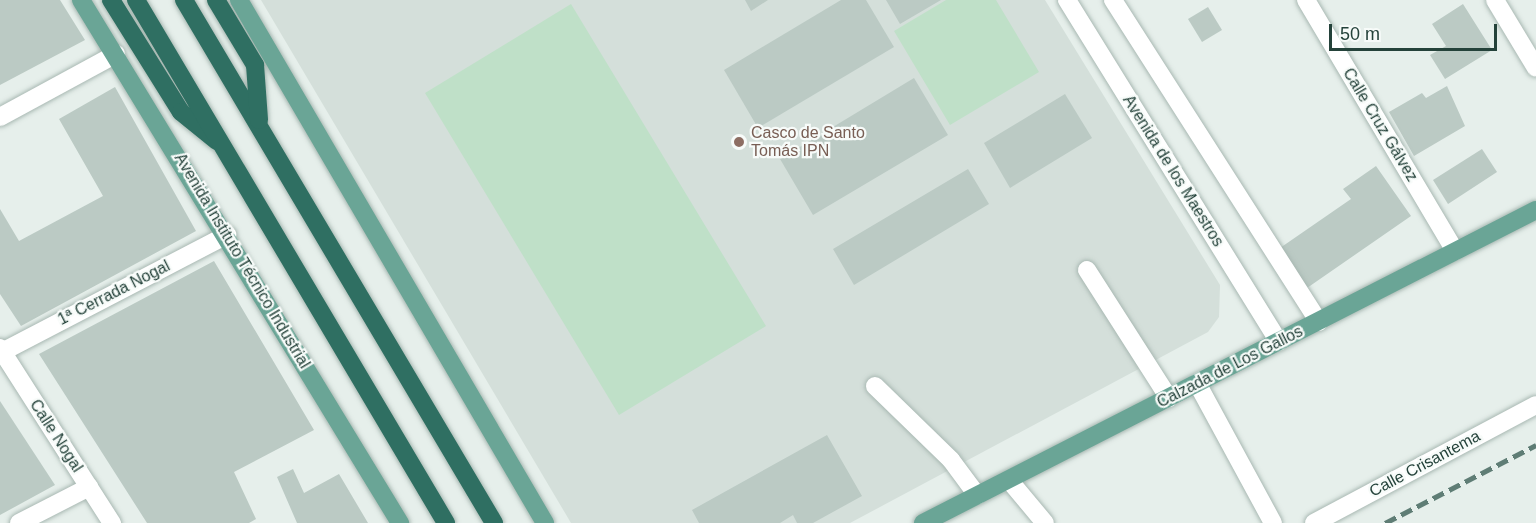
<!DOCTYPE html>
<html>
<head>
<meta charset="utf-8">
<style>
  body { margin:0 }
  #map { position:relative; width:1536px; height:523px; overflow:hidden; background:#e6efeb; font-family:Helvetica,sans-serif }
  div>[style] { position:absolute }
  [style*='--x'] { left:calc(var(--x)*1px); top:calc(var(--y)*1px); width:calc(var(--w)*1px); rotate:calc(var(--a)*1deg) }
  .built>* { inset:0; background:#d4dfda }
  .green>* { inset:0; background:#bfe0c8 }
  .building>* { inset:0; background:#bbcac4 }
  .roads { filter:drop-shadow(0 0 2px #a8b8b2) drop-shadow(0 0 2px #a8b8b2) }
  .minor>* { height:18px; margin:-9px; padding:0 9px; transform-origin:9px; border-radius:9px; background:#fff }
  .major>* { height:18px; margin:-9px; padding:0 9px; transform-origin:9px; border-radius:9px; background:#6aa596 }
  .highway>* { height:18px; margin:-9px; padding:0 9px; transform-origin:9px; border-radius:9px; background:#2f6f62 }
  .rail>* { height:4.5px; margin-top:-2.25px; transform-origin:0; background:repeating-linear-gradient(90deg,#5f7d75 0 12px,transparent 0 18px) }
  .dots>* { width:16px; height:16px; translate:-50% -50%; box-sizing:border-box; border:3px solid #f7fbf9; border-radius:50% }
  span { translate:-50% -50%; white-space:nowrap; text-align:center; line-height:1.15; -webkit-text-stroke:4.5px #f7fbf9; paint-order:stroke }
  .street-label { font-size:16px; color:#24423a }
  .education-label { font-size:16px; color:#785e54 }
  .left { translate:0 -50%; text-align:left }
  .scale { position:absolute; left:1329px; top:24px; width:168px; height:27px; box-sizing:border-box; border:3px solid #24423a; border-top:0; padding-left:8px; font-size:18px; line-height:21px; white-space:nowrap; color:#24423a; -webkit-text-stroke:4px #f7fbf9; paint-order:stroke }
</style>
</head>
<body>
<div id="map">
  <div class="built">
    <i style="clip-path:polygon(261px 0,1045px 0,1220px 285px,1219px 317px,1208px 332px,850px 523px,571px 523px)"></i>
  </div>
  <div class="green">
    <i style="clip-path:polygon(946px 0,996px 0,1039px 72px,950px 125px,894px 31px)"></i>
    <i style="clip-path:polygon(571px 4px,766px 326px,619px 415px,425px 93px)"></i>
  </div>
  <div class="building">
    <i style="clip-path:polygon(0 0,60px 0,85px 40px,0 85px)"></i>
    <i style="clip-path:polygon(745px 0,768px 0,751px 11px)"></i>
    <i style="clip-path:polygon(841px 0,866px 0,894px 47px,758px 128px,724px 70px)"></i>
    <i style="clip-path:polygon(886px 0,941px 0,900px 24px)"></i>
    <i style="clip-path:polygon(1463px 4px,1492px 50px,1445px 79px,1430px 55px,1446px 46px,1432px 24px)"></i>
    <i style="clip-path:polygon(1208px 7px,1222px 30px,1202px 42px,1188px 19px)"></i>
    <i style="clip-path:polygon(914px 78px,948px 135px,813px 215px,780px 159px)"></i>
    <i style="clip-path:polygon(1447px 86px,1465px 126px,1414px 156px,1389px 112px,1422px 93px,1426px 98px)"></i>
    <i style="clip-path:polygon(115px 87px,196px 231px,21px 326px,0 294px,0 209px,19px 241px,103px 196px,59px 119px)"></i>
    <i style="clip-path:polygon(1065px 94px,1092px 138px,1010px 188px,984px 143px)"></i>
    <i style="clip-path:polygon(1482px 149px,1497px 172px,1448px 204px,1433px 180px)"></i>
    <i style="clip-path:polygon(1376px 166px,1411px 216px,1307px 288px,1280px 248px,1351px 199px,1343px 189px)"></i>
    <i style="clip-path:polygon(968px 169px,989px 204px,854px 285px,833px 249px)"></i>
    <i style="clip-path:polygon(214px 261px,314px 430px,234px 472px,256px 519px,249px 523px,147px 523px,39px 354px)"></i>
    <i style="clip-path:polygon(0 401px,55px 485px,0 515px)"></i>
    <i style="clip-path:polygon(827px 435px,862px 496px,813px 523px,797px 523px,793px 515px,780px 523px,699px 523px,692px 510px)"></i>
    <i style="clip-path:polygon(293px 469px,304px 493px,339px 474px,368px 523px,297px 523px,277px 477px)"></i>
  </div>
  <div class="roads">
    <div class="minor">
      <i style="--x:1067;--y:0;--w:402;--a:58.2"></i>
      <i style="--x:1113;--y:0;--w:382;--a:57.4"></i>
      <i style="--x:1306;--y:0;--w:292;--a:59.3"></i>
      <i style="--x:1495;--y:0;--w:79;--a:58.9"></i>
      <i style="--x:0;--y:117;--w:132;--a:-28.5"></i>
      <i style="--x:1087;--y:270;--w:152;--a:57.4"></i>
      <i style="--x:0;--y:348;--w:208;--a:57.4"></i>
      <i style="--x:2;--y:352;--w:254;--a:-27.5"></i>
      <i style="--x:1197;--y:383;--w:159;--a:61.5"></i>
      <i style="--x:875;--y:386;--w:106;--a:44.2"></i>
      <i style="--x:951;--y:460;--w:44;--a:53.4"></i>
      <i style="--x:1009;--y:480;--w:56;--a:50.1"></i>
      <i style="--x:19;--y:523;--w:79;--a:-27.2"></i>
      <i style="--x:1314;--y:523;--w:251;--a:-28"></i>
    </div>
    <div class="major">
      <i style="--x:81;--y:0;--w:613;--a:58.62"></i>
      <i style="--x:239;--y:0;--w:606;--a:59.67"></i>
      <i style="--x:923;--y:523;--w:688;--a:-27.05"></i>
    </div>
    <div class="highway">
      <i style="--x:111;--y:0;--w:132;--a:58"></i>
      <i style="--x:181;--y:112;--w:46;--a:38.9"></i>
      <i style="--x:136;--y:0;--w:608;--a:59.34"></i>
      <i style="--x:184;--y:0;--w:608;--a:59.34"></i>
      <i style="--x:216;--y:0;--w:76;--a:59"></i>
      <i style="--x:255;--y:65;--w:55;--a:85.8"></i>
    </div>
  </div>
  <div class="rail">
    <i style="--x:1385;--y:523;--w:170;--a:-27.3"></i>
  </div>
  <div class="dots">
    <i style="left:739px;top:142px;background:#8d6e63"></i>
  </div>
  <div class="street-label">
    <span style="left:1380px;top:125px;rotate:59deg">Calle Cruz Gálvez</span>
    <span style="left:1173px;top:171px;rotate:58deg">Avenida de los Maestros</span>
    <span style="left:242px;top:261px;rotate:59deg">Avenida Instituto Técnico Industrial</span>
    <span style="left:114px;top:293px;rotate:-27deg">1ª Cerrada Nogal</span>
    <span style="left:1230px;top:367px;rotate:-27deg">Calzada de Los Gallos</span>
    <span style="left:56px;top:436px;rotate:57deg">Calle Nogal</span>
    <span style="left:1425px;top:464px;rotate:-28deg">Calle Crisantema</span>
  </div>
  <div class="education-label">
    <span class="left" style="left:751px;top:142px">Casco de Santo<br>Tomás IPN</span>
  </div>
  <div class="scale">50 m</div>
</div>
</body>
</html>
